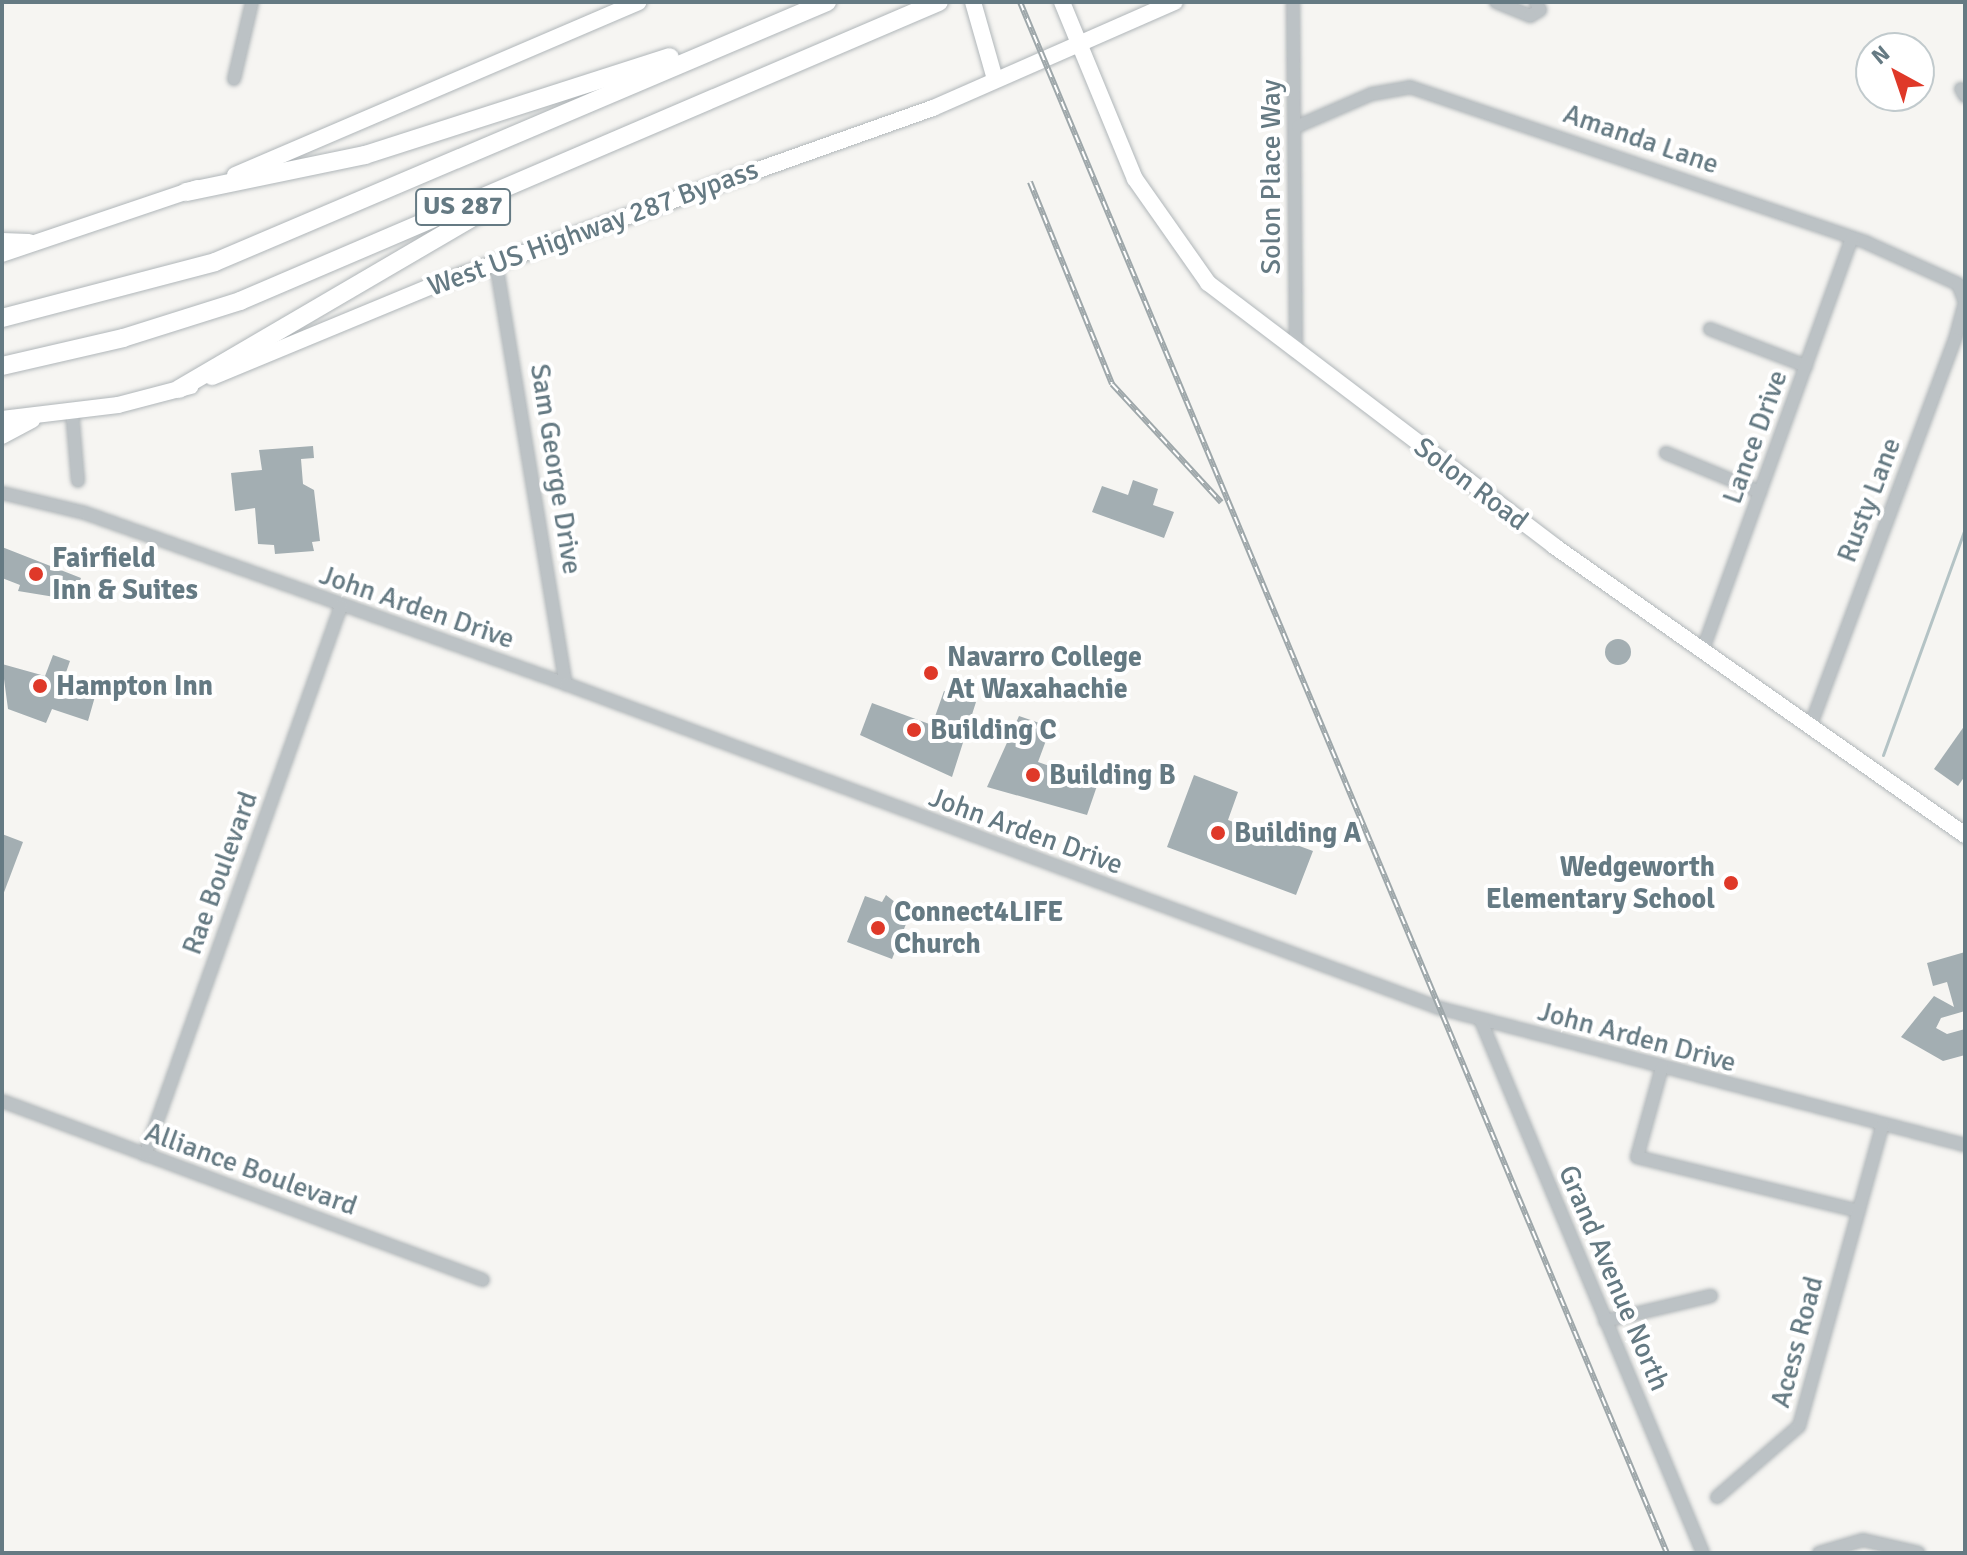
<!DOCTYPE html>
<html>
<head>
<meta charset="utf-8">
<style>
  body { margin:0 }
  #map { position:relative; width:1967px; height:1555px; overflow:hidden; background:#f6f5f2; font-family:Signika,sans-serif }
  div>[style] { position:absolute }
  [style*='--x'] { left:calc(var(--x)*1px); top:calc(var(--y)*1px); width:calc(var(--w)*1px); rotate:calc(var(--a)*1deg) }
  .stream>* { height:3px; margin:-1.5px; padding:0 1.5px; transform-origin:1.5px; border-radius:1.5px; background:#b4c3c5 }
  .building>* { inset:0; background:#a3aeb2 }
  .round { border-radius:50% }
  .roads { filter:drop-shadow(0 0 2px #b0b6b9) drop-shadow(0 0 2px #b0b6b9) }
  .minor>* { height:12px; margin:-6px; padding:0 6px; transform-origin:6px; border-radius:6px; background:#bcc2c5 }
  .major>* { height:16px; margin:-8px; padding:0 8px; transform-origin:8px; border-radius:8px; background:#fff }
  .highway>* { height:18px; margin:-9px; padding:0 9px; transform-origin:9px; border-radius:9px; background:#fff }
  .rail>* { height:6px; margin-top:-3px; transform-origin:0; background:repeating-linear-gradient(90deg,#fff 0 9px,#9ea7aa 0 18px); box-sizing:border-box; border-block:2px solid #9ea7aa }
  .dots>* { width:22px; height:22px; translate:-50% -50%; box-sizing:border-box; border:4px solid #fff; border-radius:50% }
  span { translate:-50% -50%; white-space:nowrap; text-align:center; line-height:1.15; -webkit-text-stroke:8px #fff; paint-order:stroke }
  .shield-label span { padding:2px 6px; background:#fff; border:2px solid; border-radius:6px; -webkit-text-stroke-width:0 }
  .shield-label { font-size:26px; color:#657a83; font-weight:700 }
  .street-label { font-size:28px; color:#657a83 }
  .poi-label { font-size:28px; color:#657a83; font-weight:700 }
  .left { translate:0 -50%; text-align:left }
  .right { translate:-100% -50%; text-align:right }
  .frame { position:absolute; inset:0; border:4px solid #657a83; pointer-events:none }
  .north { position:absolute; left:1855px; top:32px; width:80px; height:80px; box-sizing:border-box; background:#fff; border:2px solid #c1cacd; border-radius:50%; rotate:320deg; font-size:22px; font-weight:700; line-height:32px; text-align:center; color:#657a83 }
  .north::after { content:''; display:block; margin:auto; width:28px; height:36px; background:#df3929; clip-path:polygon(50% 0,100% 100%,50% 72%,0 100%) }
</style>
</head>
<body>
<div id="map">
  <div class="stream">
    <i style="--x:1883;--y:755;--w:240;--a:-70.1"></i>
  </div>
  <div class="building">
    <i style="clip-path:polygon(313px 446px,314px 458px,301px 459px,303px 484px,314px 490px,320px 541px,312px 542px,314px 551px,275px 554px,274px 545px,258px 544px,255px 508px,235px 511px,231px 473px,262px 470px,259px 450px)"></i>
    <i style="clip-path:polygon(1133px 480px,1158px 489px,1153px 505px,1174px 512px,1164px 538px,1092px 512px,1102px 486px,1128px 495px)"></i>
    <i style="clip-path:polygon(2px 547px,81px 578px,73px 600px,18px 591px,20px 585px,2px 578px)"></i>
    <i class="round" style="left:1605px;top:639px;width:26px;height:26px"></i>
    <i style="clip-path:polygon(53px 655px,70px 661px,63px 681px,96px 693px,88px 721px,52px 709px,46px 723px,8px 709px,2px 664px,45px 676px)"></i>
    <i style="clip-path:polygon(944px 691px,976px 702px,952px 777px,860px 735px,872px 703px,932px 725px)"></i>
    <i style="clip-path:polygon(1019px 716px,1051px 727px,1038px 762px,1098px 783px,1087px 815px,987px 787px)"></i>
    <i style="clip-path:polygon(1965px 725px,1965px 776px,1958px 786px,1934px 769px)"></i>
    <i style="clip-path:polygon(1194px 775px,1238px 792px,1228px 820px,1313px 851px,1296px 895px,1167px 847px)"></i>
    <i style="clip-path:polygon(2px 834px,23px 842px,3px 895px,2px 895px)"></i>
    <i style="clip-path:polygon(886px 895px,910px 914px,892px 959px,847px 942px,865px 896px,882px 902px)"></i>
    <i style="clip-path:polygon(1965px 952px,1965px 1011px,1941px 1018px,1936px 1028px,1947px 1034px,1965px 1029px,1965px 1055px,1943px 1061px,1901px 1037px,1934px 996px,1954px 1007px,1947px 982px,1933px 986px,1927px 963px)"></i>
  </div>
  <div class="roads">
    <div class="minor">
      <i style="--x:1293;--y:2;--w:351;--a:89.5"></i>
      <i style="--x:1496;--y:2;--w:37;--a:22"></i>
      <i style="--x:1530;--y:16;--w:12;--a:-31"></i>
      <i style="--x:1540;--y:10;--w:9;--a:-117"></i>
      <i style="--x:234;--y:79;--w:79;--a:-76.8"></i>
      <i style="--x:1961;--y:89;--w:8;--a:60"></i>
      <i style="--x:1298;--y:126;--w:81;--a:-23.4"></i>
      <i style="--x:1372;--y:94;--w:39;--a:-10"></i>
      <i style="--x:1410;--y:87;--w:481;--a:18.8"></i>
      <i style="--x:1865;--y:242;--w:102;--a:24.3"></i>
      <i style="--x:1958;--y:284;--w:19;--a:69"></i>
      <i style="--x:1965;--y:302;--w:38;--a:105"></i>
      <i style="--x:1955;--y:339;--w:414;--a:110.5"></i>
      <i style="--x:496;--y:263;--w:427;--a:80.6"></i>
      <i style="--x:1710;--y:329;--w:103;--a:21.1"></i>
      <i style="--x:72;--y:411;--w:70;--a:85.1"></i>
      <i style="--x:1666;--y:453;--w:102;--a:22.5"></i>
      <i style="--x:2;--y:493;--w:85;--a:13.5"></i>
      <i style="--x:85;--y:513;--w:510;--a:19.57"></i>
      <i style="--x:566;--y:684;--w:931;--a:20.36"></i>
      <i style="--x:1439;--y:1008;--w:544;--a:14.6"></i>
      <i style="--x:1702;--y:652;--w:440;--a:-70.1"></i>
      <i style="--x:1481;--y:1021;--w:576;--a:67.35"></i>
      <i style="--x:1662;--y:1067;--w:93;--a:105.5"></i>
      <i style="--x:1637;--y:1157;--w:228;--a:13.7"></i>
      <i style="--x:2;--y:1101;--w:513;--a:20.41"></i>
      <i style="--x:145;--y:1155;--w:583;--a:-70.35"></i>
      <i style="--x:1605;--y:1321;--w:109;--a:-13.3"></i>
      <i style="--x:1717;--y:1497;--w:108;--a:-40.9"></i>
      <i style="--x:1799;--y:1426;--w:313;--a:-74.5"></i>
      <i style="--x:1819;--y:1553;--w:46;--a:-16.5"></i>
      <i style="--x:1863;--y:1540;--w:57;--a:13.1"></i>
    </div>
    <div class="major">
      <i style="--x:973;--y:2;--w:80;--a:74.1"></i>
      <i style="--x:1062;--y:2;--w:191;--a:67.6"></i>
      <i style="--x:1135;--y:179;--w:127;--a:54.9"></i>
      <i style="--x:1208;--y:283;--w:435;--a:37.2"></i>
      <i style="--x:1554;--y:546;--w:502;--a:35.11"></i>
      <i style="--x:235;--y:175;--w:439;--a:-23.2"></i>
      <i style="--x:2;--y:241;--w:27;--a:2"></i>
      <i style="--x:2;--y:254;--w:206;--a:-18.7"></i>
      <i style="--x:212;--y:377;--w:240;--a:-22.5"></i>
      <i style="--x:434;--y:285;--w:529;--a:-19.53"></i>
      <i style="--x:933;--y:108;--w:264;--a:-23.7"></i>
      <i style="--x:2;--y:419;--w:117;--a:-6.9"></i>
      <i style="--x:118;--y:405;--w:75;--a:-14.6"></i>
      <i style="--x:2;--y:436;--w:34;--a:-28"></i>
    </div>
    <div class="highway">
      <i style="--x:186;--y:192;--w:183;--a:-11.7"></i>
      <i style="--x:365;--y:155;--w:320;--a:-17.8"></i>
      <i style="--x:2;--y:318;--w:220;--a:-14.7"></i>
      <i style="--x:215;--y:262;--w:665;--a:-23.02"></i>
      <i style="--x:2;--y:366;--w:124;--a:-13"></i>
      <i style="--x:123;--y:338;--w:123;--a:-17.5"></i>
      <i style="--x:240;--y:301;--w:760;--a:-23.16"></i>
      <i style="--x:179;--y:389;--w:357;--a:-30.3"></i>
    </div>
  </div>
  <div class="rail">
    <i style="--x:1020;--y:2;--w:1681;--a:67.36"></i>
    <i style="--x:1030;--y:182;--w:218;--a:67.9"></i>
    <i style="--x:1112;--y:384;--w:161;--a:47.3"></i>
  </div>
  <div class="dots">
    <i style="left:36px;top:574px;background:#df3929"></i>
    <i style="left:931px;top:673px;background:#df3929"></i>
    <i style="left:40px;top:686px;background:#df3929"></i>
    <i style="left:914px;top:730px;background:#df3929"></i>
    <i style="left:1033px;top:775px;background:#df3929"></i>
    <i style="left:1218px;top:833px;background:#df3929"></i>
    <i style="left:1731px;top:883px;background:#df3929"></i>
    <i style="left:878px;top:928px;background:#df3929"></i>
  </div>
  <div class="shield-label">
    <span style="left:463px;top:207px">US 287</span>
  </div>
  <div class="street-label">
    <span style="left:1641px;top:139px;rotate:19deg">Amanda Lane</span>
    <span style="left:1271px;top:177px;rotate:-90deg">Solon Place Way</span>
    <span style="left:593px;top:228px;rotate:-20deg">West US Highway 287 Bypass</span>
    <span style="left:1755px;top:437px;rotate:-70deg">Lance Drive</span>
    <span style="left:556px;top:469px;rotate:81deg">Sam George Drive</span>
    <span style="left:1471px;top:484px;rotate:37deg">Solon Road</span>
    <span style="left:1869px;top:500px;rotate:-69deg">Rusty Lane</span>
    <span style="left:417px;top:607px;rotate:19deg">John Arden Drive</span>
    <span style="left:1026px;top:831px;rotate:20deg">John Arden Drive</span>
    <span style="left:220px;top:873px;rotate:-70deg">Rae Boulevard</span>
    <span style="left:1637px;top:1037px;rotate:15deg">John Arden Drive</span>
    <span style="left:251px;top:1169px;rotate:20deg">Alliance Boulevard</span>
    <span style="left:1614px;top:1278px;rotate:67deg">Grand Avenue North</span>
    <span style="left:1797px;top:1342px;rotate:-75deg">Acess Road</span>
  </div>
  <div class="poi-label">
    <span class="left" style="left:52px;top:574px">Fairfield<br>Inn &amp; Suites</span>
    <span class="left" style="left:947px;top:673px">Navarro College<br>At Waxahachie</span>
    <span class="left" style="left:56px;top:686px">Hampton Inn</span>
    <span class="left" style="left:930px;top:730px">Building C</span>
    <span class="left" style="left:1049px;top:775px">Building B</span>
    <span class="left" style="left:1234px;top:833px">Building A</span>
    <span class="right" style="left:1715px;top:883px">Wedgeworth<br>Elementary School</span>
    <span class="left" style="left:894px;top:928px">Connect4LIFE<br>Church</span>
  </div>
  <div class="frame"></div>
  <div class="north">N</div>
</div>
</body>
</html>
